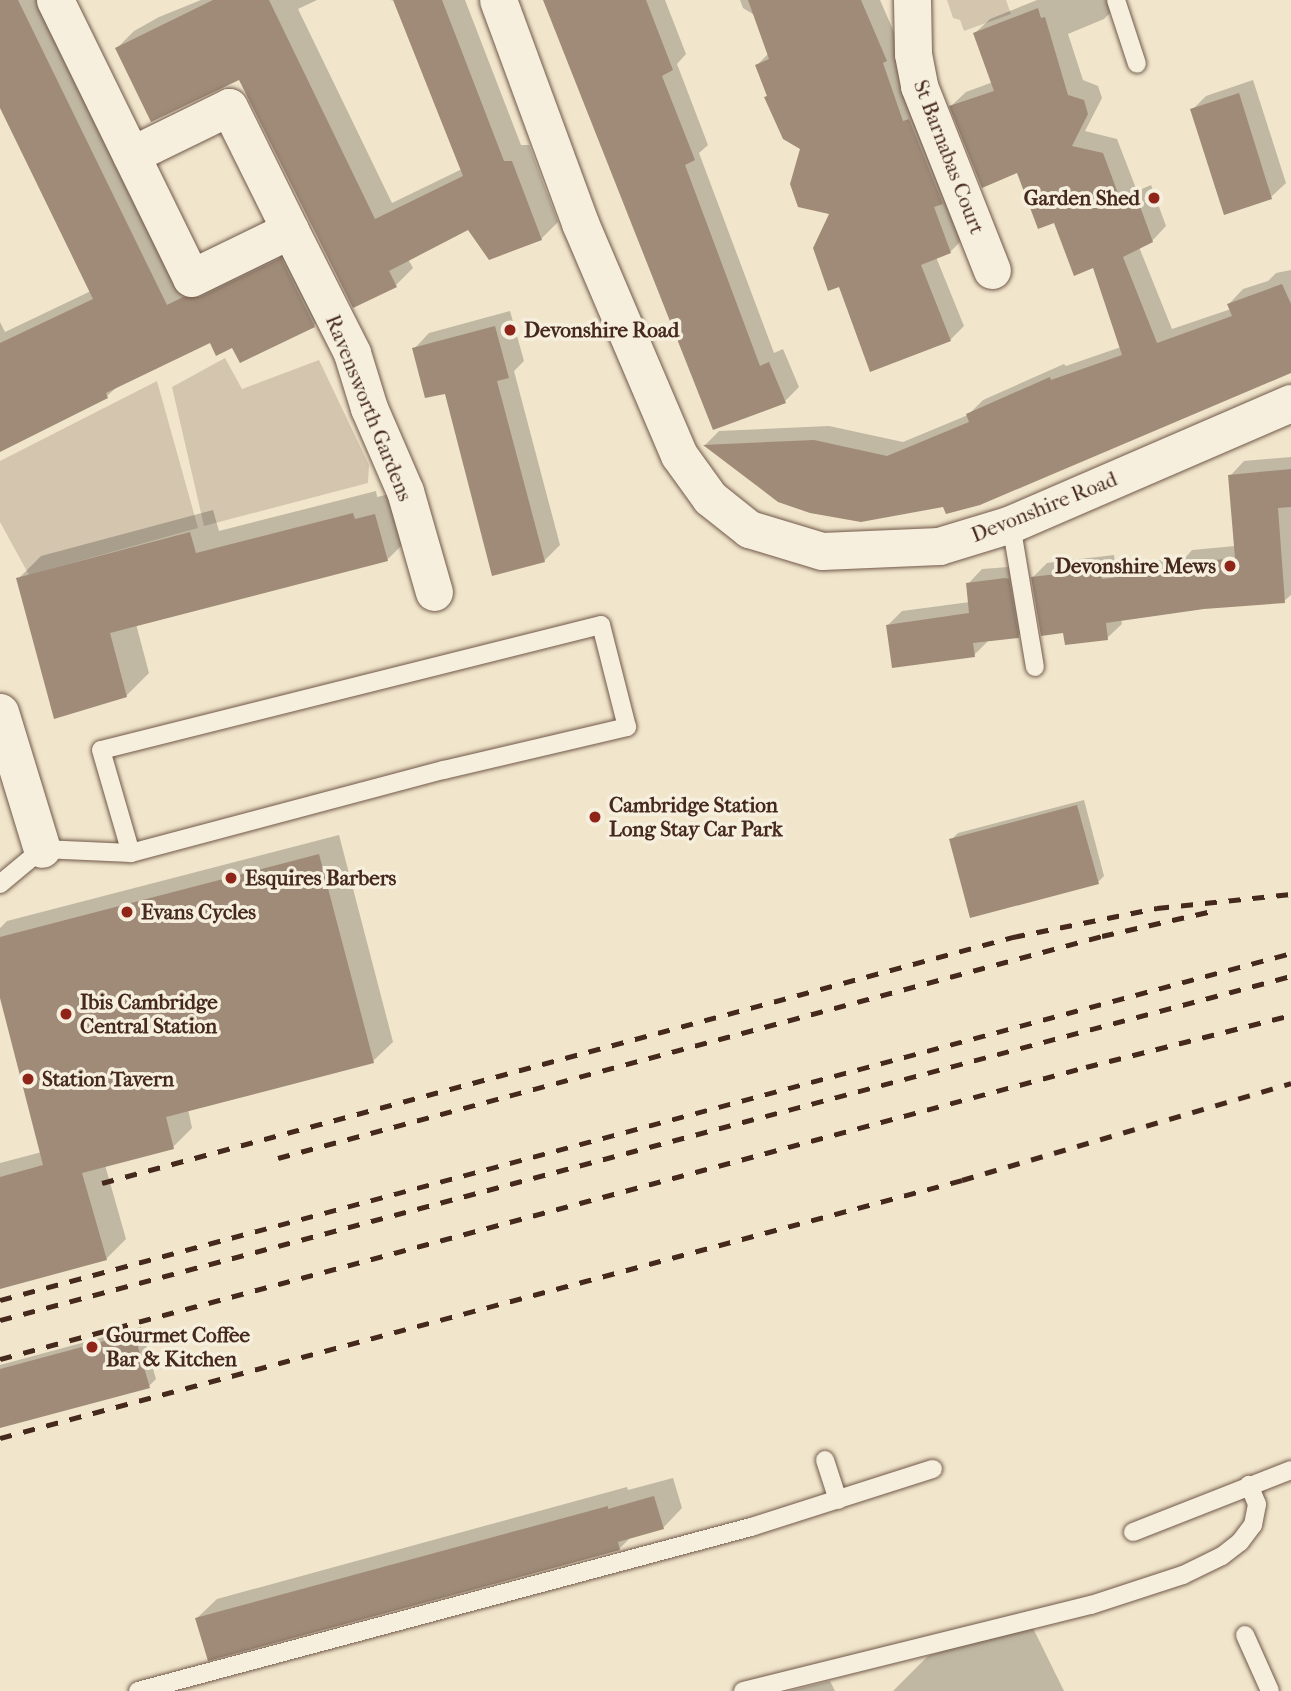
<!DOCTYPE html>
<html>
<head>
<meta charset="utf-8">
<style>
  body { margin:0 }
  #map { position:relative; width:1291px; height:1691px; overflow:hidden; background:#f1e6cc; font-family:"IM FELL French Canon",serif }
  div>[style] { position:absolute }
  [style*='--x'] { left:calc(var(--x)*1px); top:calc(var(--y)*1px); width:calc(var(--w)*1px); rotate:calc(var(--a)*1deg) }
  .green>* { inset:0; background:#d4c6ae }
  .shadow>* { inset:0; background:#0003 }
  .building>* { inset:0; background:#9f8b78 }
  .roads { filter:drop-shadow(0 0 2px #715849) drop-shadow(0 0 2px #715849) }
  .service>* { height:18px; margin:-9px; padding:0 9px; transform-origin:9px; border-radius:9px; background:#f6efde }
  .minor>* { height:37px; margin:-18.5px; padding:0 18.5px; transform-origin:18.5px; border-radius:18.5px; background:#f6efde }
  .rail>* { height:5px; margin-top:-2.5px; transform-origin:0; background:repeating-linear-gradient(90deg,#46291d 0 12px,transparent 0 24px) }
  .dots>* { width:19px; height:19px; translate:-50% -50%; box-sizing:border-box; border:4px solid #f6efde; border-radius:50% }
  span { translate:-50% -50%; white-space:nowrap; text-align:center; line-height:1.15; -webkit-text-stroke:7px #f6efde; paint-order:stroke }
  .street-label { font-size:21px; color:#46291d }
  .poi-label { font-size:21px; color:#46291d; font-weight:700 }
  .right { translate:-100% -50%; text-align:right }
  .left { translate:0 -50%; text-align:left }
</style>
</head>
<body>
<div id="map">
  <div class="green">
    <i style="clip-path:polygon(947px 0,1006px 0,1011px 14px,964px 31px,960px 20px,953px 18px)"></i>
    <i style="clip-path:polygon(225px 358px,242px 389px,319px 360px,369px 465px,368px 483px,204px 526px,172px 387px)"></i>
    <i style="clip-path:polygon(157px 381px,198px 528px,29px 575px,0 522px,0 461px)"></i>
  </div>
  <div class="shadow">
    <i style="clip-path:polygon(0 0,48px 0,187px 286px,301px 239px,335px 305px,314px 325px,240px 361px,233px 346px,211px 340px,119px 385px,107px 396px,0 450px,0 322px,5px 332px,91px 291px,0 105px)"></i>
    <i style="clip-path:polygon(201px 0,317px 0,298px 9px,392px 203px,462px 169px,396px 1px,390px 0,465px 0,521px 145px,529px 145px,558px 222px,541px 239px,468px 228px,408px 259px,413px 268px,396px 285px,240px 78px,117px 48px,134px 31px,159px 17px)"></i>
    <i style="clip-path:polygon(548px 0,665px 0,686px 54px,677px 64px,708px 145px,699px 153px,774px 353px,783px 349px,799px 387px,785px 401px,714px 428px)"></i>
    <i style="clip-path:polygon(740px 0,880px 0,900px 46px,964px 238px,950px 252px,936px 257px,964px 326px,950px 340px,802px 148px,769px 95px,757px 65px,769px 53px,756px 16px,743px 8px)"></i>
    <i style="clip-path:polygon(1037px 0,1118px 0,1119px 4px,1104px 19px,1068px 34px,1083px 80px,1098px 86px,1102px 98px,1085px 131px,1117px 139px,1137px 191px,1151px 185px,1166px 226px,1152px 241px,1139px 247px,1172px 329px,1231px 309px,1229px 304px,1243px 289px,1268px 281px,1276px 273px,1291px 270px,1291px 371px,944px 505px,779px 501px,705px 445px,719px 431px,829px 426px,903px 442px,968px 415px,983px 400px,1064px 364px,1066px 366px,1121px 347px,1094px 266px,1018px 171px,951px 106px,966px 92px,993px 82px,975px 33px,990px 19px)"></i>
    <i style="clip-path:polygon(1253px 80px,1286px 183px,1271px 197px,1225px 213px,1192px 110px,1206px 96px)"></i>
    <i style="clip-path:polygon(510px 311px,524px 361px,514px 371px,560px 545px,544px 561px,446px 392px,414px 349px,429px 333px)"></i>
    <i style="clip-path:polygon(1291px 457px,1291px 595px,1284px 601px,1203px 607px,1121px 619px,1122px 624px,1107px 638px,1065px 632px,1033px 577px,1047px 563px,1114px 555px,1115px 566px,1186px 557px,1192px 550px,1235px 546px,1230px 476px,1244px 461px)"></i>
    <i style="clip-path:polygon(376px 491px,377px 497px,398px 492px,410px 537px,387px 560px,136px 624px,149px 673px,126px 696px,18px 579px,41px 556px,213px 510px,219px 531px)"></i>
    <i style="clip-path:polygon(1022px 566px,1032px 622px,1018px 636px,988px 641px,974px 655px,888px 625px,902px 611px,970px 602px,968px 584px,982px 569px)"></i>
    <i style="clip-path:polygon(1084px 800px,1104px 876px,1098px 882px,951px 840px,958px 833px)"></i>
    <i style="clip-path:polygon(339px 835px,393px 1042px,373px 1061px,188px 1109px,192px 1128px,173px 1147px,105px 1165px,126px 1239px,106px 1259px,0 1287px,0 1163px,42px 1152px,0 992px,0 928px,7px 921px)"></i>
    <i style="clip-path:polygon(141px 1327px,156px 1379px,149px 1386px,0 1426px,0 1365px)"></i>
    <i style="clip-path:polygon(673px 1478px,682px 1508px,663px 1528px,631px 1537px,619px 1549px,197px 1618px,217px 1599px,627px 1487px,628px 1490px)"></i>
    <i style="clip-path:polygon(1031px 1624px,1064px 1691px,893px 1691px,928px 1656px)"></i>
    <i style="clip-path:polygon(830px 1681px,835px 1691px,789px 1691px)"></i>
  </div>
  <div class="building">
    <i style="clip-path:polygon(0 0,18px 0,167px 305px,183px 297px,200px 297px,281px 258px,315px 327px,240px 363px,232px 348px,216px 356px,210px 343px,106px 393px,108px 398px,0 452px,0 343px,93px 299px,0 108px)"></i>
    <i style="clip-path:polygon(213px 0,269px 0,375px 219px,463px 176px,393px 0,442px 0,504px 161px,512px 161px,542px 240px,489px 260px,468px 230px,389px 271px,397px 287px,353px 308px,239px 80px,151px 122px,115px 48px)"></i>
    <i style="clip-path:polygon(543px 0,646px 0,673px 70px,662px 76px,695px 160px,685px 165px,760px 366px,769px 362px,786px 403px,713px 430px)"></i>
    <i style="clip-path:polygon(748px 0,861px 0,887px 61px,883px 63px,903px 121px,909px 119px,943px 204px,934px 207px,951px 253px,921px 265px,951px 341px,870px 372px,839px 287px,828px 291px,813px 248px,829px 214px,798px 207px,790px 184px,800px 149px,783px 139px,764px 97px,767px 96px,755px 65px,769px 59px)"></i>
    <i style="clip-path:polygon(1038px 8px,1041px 18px,1045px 17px,1068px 95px,1084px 100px,1088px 114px,1072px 146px,1103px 153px,1122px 204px,1137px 198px,1153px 242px,1123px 257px,1157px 343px,1232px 316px,1227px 304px,1282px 284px,1291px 304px,1291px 373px,980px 505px,946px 514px,943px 507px,861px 522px,810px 513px,778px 502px,703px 445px,814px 440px,887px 456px,969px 422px,966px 414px,1050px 377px,1051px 380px,1122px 355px,1093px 268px,1074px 276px,1054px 223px,1038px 229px,1017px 173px,982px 188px,949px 106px,994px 91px,973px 33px)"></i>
    <i style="clip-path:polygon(1239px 93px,1272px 199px,1224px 215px,1190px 109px)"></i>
    <i style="clip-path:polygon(495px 326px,509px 378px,497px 381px,545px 562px,492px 576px,445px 394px,425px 398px,412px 348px)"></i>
    <i style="clip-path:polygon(1291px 469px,1291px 507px,1278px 508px,1285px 603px,1204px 609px,1106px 623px,1108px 640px,1065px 645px,1063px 633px,1041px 636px,1031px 577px,1100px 569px,1102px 579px,1177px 570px,1176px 564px,1235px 558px,1228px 475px)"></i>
    <i style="clip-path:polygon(353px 513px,355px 519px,375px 514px,388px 561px,110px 633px,127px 697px,54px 719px,16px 578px,190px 532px,196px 553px)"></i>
    <i style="clip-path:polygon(1005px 578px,1009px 579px,1019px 638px,973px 643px,975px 657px,892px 668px,886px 625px,969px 613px,966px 583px)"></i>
    <i style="clip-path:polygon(1077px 805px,1099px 884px,970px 918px,949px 839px)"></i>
    <i style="clip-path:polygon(319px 854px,374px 1063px,166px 1117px,174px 1149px,82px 1173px,107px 1260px,0 1289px,0 1177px,43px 1165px,0 998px,0 937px)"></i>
    <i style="clip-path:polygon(134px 1333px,150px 1388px,0 1428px,0 1369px)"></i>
    <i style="clip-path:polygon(654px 1496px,664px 1529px,618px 1542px,620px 1550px,208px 1661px,195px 1618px,608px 1506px,608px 1509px)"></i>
  </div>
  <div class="roads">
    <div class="service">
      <i style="--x:1116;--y:0;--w:67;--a:71.8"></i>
      <i style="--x:1011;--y:524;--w:145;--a:80.5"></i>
      <i style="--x:0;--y:884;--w:55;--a:-39.8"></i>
      <i style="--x:42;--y:849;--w:89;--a:2.6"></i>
      <i style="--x:131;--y:853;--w:324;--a:-14.9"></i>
      <i style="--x:444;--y:770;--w:188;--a:-13.2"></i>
      <i style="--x:627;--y:727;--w:105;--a:-104.3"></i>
      <i style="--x:601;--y:625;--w:515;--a:165.96"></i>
      <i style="--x:101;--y:750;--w:107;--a:73.8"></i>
      <i style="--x:825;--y:1460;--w:42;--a:72"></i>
      <i style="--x:1133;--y:1532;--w:170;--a:-21.4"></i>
      <i style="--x:1245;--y:1635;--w:61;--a:65.9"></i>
      <i style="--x:138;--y:1691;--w:635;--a:-14.98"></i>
      <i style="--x:751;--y:1527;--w:191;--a:-17.7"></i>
      <i style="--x:743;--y:1691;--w:358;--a:-13.9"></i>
      <i style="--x:1091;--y:1605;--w:97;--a:-18.1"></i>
      <i style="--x:1183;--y:1575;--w:43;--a:-26"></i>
      <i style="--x:1222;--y:1556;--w:23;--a:-38"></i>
      <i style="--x:1240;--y:1542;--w:21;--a:-53"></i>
      <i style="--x:1253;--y:1525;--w:21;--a:-79"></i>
      <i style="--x:1257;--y:1504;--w:21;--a:-113"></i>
    </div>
    <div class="minor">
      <i style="--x:55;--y:0;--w:309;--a:63.9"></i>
      <i style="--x:191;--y:278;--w:110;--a:-25.9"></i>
      <i style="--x:290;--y:230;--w:138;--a:63.2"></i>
      <i style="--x:352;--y:353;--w:58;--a:72.8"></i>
      <i style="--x:369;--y:408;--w:90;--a:66.6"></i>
      <i style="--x:405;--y:491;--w:105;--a:74"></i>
      <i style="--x:498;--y:0;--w:238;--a:69.8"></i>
      <i style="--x:580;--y:223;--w:252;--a:66.9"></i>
      <i style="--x:679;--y:455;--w:53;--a:54.2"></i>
      <i style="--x:710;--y:498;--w:50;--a:38.5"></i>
      <i style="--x:749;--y:529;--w:76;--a:16.8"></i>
      <i style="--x:822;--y:551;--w:117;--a:-2.4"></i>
      <i style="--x:939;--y:546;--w:75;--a:-17"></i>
      <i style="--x:1011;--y:524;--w:305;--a:-23.4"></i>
      <i style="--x:912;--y:0;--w:54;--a:88.9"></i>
      <i style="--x:913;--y:54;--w:33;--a:79"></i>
      <i style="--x:919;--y:86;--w:198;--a:68.4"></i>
      <i style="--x:131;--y:155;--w:109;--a:-26.1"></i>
      <i style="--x:229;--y:107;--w:137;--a:63.6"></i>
      <i style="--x:0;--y:712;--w:143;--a:73"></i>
    </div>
  </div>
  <div class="rail">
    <i style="--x:278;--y:1158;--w:853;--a:-15.08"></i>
    <i style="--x:1102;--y:936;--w:113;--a:-12.8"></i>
    <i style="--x:102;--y:1183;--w:944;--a:-15.11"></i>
    <i style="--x:1013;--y:937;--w:147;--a:-11.4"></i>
    <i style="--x:1157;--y:908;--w:135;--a:-6"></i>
    <i style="--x:0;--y:1300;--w:1337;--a:-15.04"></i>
    <i style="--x:0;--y:1320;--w:1336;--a:-14.92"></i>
    <i style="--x:0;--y:1359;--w:1125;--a:-15.05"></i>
    <i style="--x:1086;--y:1067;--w:211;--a:-14.2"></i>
    <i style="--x:0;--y:1438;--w:996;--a:-15.01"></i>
    <i style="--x:962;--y:1180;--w:343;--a:-16.4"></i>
  </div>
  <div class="dots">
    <i style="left:1154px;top:198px;background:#8f2418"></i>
    <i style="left:510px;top:330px;background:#8f2418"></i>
    <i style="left:1230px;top:566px;background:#8f2418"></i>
    <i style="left:595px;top:817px;background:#8f2418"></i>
    <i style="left:231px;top:878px;background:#8f2418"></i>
    <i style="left:127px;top:912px;background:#8f2418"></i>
    <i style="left:66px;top:1014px;background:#8f2418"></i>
    <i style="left:28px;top:1079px;background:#8f2418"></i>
    <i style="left:92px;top:1347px;background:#8f2418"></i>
  </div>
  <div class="street-label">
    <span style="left:949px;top:157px;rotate:69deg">St Barnabas Court</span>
    <span style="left:369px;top:408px;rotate:68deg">Ravensworth Gardens</span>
    <span style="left:1044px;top:507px;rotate:-22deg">Devonshire Road</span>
  </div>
  <div class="poi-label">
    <span class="right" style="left:1140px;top:198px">Garden Shed</span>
    <span class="left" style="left:524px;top:330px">Devonshire Road</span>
    <span class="right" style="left:1216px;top:566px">Devonshire Mews</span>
    <span class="left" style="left:609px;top:817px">Cambridge Station<br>Long Stay Car Park</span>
    <span class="left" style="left:245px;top:878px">Esquires Barbers</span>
    <span class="left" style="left:141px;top:912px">Evans Cycles</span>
    <span class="left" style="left:80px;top:1014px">Ibis Cambridge<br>Central Station</span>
    <span class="left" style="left:42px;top:1079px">Station Tavern</span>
    <span class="left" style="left:106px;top:1347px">Gourmet Coffee<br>Bar &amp; Kitchen</span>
  </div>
</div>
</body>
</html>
